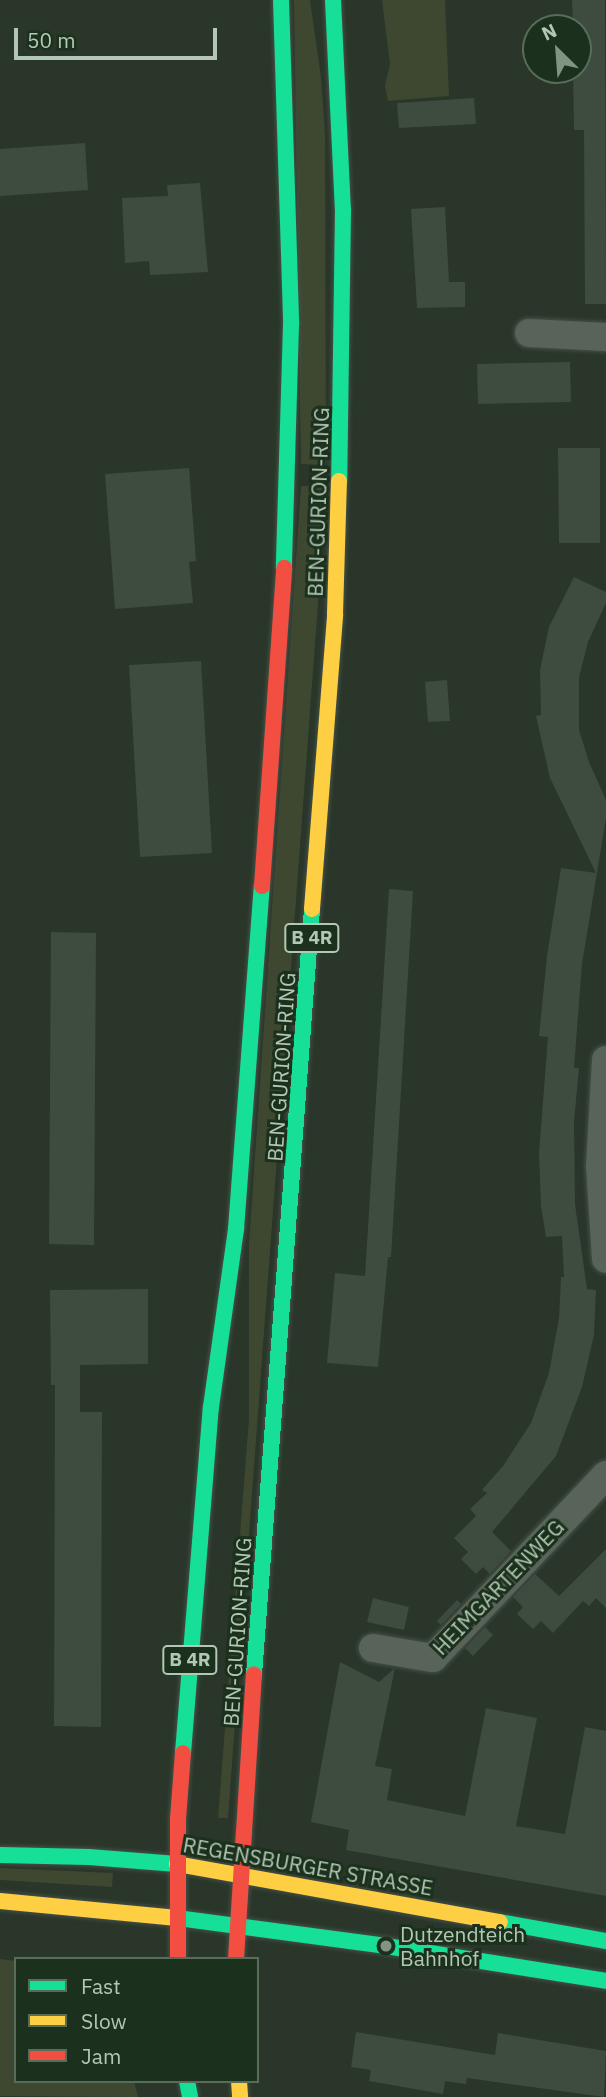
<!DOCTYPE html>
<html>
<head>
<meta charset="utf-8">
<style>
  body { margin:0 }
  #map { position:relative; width:606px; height:2097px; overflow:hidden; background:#293629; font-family:"IBM Plex Sans",sans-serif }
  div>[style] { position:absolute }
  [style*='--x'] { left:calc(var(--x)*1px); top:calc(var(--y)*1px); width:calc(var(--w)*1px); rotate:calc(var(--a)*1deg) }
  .green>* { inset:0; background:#3e4830 }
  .building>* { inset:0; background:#3e4b3f }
  .roads { filter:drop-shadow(0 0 2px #465047) drop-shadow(0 0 2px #465047) }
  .street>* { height:28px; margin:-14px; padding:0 14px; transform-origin:14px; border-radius:14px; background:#586459 }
  .fast>* { height:16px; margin:-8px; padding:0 8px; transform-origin:8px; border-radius:8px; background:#16e098 }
  .slow>* { height:16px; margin:-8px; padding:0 8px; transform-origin:8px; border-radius:8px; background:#ffcf43 }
  .jam>* { height:16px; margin:-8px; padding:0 8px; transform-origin:8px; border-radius:8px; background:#f24e42 }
  .dots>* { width:19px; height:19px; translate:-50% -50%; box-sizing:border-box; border:4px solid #1c311d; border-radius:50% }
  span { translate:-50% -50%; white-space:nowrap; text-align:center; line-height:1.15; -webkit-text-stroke:6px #1c311d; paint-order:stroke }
  .shield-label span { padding:2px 5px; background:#1c311d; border:2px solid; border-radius:5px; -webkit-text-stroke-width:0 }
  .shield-label { font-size:19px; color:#b2c8b4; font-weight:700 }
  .street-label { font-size:21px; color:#b2c8b4 }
  .poi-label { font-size:21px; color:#b2c8b4 }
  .left { translate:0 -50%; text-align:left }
  .legend { position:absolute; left:14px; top:1957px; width:245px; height:126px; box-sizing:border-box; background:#1c311d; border:2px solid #586d59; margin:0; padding:9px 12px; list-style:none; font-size:21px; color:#b2c8b4 }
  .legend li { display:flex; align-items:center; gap:14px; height:35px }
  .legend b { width:35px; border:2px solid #586d59 }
  .north { position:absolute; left:522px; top:14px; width:70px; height:70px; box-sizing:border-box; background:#1c311d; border:2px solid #586d59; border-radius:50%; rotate:335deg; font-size:19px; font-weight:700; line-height:28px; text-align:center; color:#b2c8b4 }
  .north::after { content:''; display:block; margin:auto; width:24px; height:32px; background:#829583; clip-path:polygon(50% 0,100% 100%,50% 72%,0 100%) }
  .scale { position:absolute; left:14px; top:28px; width:203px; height:32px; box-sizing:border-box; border:4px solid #b2c8b4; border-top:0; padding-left:9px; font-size:21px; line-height:24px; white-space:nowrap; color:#b2c8b4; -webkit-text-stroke:5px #1c311d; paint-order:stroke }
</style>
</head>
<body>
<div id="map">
  <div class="green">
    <i style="clip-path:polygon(294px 0,310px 0,321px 77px,325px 134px,326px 465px,301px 464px)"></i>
    <i style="clip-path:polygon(382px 0,445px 0,449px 96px,388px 101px,385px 86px,390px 64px)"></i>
    <i style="clip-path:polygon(301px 486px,325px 486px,323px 536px,228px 1818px,218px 1818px,249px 1419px,249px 1244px)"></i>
    <i style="clip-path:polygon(0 1868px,113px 1873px,112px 1887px,0 1880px)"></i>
    <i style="clip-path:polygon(0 1959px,16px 1961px,16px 2081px,134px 2081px,138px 2097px,0 2096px)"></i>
  </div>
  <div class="building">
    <i style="clip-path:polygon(572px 0,605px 0,606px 304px,585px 304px,584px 130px,574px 130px,573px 70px,578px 70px,578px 28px,573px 28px)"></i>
    <i style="clip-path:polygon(474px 98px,476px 124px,399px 128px,397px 103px)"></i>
    <i style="clip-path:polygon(85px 143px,88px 190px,0 196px,0 149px)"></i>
    <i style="clip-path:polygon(200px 183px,208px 272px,150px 275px,149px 261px,125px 263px,122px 198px,168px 196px,167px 185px)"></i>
    <i style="clip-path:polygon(445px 207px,449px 282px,465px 282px,465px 307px,417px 308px,411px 209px)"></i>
    <i style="clip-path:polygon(570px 362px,571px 402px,478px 404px,477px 364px)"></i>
    <i style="clip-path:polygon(558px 448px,600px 448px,600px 543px,559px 543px)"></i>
    <i style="clip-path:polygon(189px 468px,196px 561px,189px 562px,193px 603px,115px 609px,105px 474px)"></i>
    <i style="clip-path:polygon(574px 577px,606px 592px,606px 603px,588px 642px,579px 677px,579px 730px,589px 762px,606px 800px,606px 818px,582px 964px,574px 1068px,579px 1068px,574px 1122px,575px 1204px,587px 1289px,596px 1290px,594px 1335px,582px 1387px,556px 1456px,492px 1532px,511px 1551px,490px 1574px,483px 1567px,476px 1574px,461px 1559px,468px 1552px,454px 1538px,476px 1516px,470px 1509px,487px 1493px,482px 1490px,503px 1466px,531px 1423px,549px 1373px,559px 1318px,561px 1277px,564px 1277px,562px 1236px,546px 1237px,541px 1206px,539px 1153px,548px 1037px,539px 1036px,547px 956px,561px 868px,596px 873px,550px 778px,536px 716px,541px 715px,540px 670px,549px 627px)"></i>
    <i style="clip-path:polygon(201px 661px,212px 853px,140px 857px,129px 665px)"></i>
    <i style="clip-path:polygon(447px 680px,450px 721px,428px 722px,425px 682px)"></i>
    <i style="clip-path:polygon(389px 889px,413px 891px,391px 1257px,388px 1257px,378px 1367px,327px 1363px,335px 1273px,365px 1276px)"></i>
    <i style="clip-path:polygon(51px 932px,96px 933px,94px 1245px,49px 1244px)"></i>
    <i style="clip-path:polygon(148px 1289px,148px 1364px,80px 1365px,80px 1412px,102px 1412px,101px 1727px,54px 1726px,55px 1385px,51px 1385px,50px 1290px)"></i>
    <i style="clip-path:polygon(606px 1549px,606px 1608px,596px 1598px,589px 1606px,583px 1601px,553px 1633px,541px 1621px,533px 1629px,517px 1614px,523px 1607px,513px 1597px,535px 1574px,559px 1596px)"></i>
    <i style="clip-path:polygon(373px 1598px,409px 1607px,404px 1630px,367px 1622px)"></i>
    <i style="clip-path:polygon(457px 1600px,461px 1604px,441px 1625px,437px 1621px)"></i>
    <i style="clip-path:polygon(485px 1627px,493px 1635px,473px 1656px,465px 1648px)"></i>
    <i style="clip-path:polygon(340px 1662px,379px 1682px,395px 1668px,375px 1766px,392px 1769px,387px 1800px,465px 1816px,486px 1708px,537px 1718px,516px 1826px,565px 1834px,585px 1727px,606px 1731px,606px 1896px,346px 1850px,349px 1830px,311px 1822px)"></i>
    <i style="clip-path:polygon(356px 2032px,495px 2055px,498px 2033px,606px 2051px,604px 2097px,467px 2078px,466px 2084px,445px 2081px,443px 2094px,369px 2081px,371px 2070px,351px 2067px)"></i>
  </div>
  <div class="roads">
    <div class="street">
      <i style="--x:529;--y:333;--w:77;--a:3"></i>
      <i style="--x:606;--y:1060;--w:106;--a:93.2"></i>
      <i style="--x:600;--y:1166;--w:93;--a:86.3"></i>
      <i style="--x:373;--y:1648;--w:61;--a:9.5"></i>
      <i style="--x:433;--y:1658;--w:252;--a:-46.6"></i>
    </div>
    <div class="fast">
      <i style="--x:281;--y:0;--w:325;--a:88.2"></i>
      <i style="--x:291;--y:325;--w:243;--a:91.7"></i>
      <i style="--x:333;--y:0;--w:209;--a:87.3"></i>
      <i style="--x:343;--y:209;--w:272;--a:90.8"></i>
      <i style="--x:254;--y:1675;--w:768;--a:-85.67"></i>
      <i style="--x:183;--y:1753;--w:347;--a:-85.4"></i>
      <i style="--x:211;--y:1407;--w:180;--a:-82"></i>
      <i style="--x:236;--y:1229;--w:344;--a:-85.7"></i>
      <i style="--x:0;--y:1855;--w:89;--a:1.3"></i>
      <i style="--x:89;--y:1857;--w:88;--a:4.5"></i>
      <i style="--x:177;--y:1918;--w:211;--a:7.6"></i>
      <i style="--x:386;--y:1946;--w:223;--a:9"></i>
      <i style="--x:500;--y:1922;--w:108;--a:10.2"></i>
      <i style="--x:187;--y:2081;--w:16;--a:79"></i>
    </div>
    <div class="slow">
      <i style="--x:312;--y:909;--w:296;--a:-85.5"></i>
      <i style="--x:335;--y:614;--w:133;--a:-88.3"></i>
      <i style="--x:177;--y:1864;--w:328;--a:10.2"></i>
      <i style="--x:0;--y:1901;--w:178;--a:5.5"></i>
      <i style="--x:239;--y:2081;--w:16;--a:86"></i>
    </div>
    <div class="jam">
      <i style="--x:262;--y:886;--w:319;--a:-86"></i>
      <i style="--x:178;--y:1959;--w:140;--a:-90"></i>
      <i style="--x:178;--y:1819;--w:66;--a:-85.7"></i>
      <i style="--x:236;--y:1959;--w:285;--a:-86.4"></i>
    </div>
  </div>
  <div class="dots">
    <i style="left:386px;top:1946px;background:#829583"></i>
  </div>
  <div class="shield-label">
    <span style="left:312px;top:938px">B 4R</span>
    <span style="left:190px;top:1660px">B 4R</span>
  </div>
  <div class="street-label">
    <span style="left:318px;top:502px;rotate:-88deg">BEN-GURION-RING</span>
    <span style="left:281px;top:1067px;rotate:-86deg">BEN-GURION-RING</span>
    <span style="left:498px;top:1587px;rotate:-46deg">HEIMGARTENWEG</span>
    <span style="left:237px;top:1632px;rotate:-86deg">BEN-GURION-RING</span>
    <span style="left:308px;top:1866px;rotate:10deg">REGENSBURGER STRASSE</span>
  </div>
  <div class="poi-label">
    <span class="left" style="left:400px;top:1946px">Dutzendteich<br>Bahnhof</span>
  </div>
  <ul class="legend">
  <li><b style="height:9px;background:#16e098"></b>Fast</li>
  <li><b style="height:9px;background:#ffcf43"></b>Slow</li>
  <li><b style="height:9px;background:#f24e42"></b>Jam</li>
  </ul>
  <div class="north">N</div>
  <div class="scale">50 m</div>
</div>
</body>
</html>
